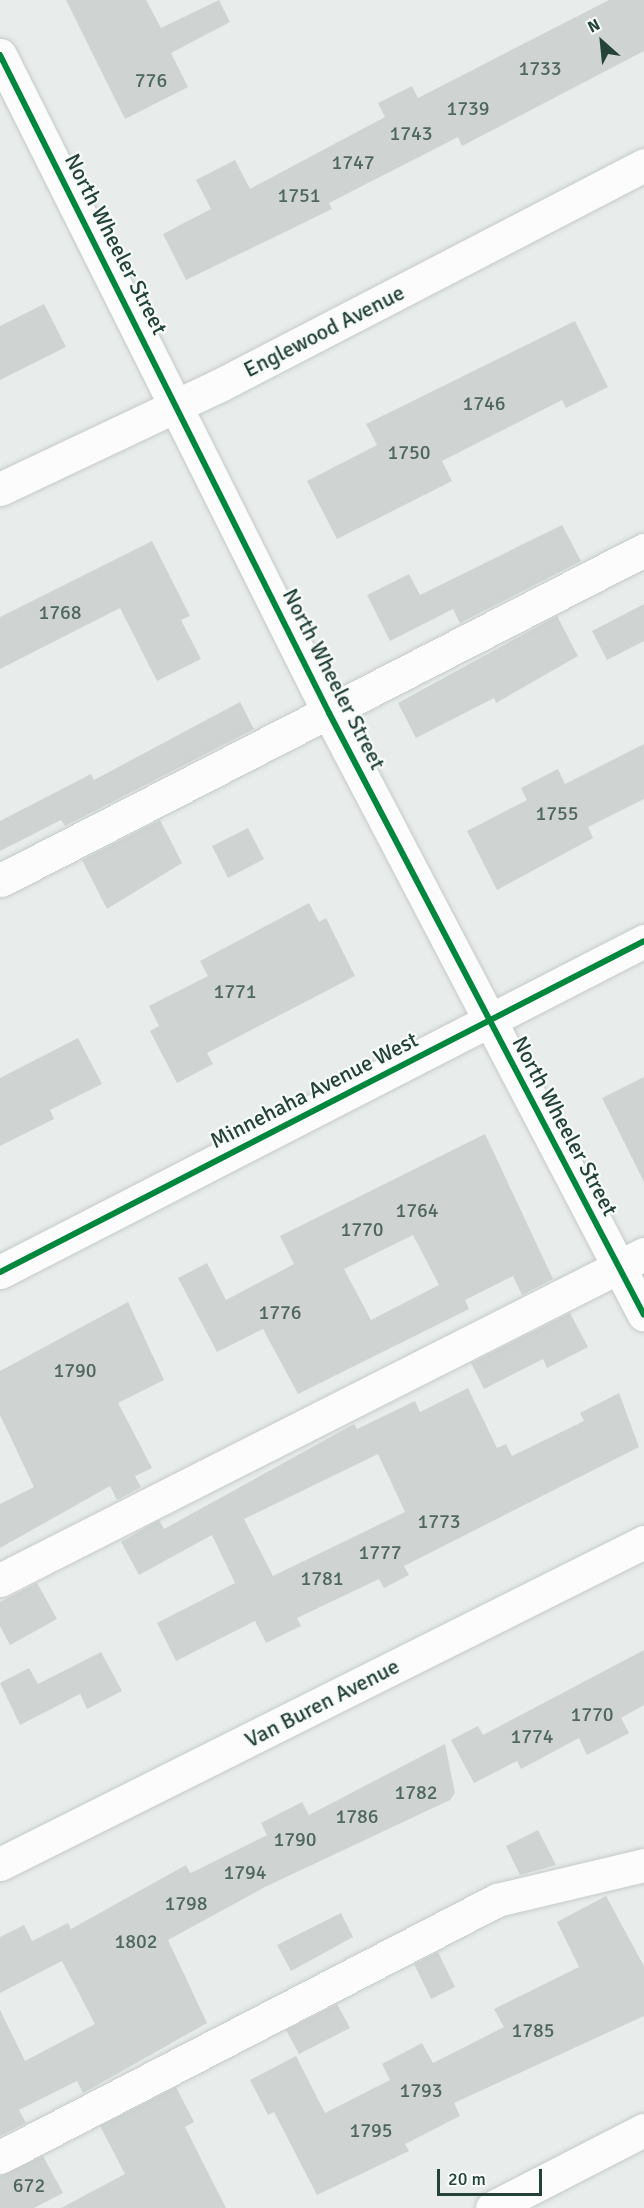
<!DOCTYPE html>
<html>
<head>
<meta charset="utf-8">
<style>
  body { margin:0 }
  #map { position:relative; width:644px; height:2208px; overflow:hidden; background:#e8edeb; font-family:Signika,sans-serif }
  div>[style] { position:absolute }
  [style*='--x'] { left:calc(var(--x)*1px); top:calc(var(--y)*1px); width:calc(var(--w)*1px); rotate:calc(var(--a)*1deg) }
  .building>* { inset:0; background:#cfd4d2 }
  .roads { filter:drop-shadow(0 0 2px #c5cac8) drop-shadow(0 0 2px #c5cac8) }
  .minor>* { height:33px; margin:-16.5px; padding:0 16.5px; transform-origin:16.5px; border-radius:16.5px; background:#fcfcfc }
  .cycleway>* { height:6px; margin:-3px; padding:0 3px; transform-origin:3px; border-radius:3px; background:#00873e }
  span { translate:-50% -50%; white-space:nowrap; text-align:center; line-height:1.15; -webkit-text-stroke:4.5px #f7fbf9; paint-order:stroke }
  .number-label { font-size:20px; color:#506761 }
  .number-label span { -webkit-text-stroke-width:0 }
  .street-label { font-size:22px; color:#24423a }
  .north { position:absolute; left:572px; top:12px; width:60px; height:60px; -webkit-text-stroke:4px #f7fbf9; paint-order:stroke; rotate:333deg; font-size:16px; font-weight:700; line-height:24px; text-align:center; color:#24423a }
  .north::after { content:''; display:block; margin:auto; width:21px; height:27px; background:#24423a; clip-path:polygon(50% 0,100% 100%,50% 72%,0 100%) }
  .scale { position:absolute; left:437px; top:2169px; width:105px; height:27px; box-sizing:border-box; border:3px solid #24423a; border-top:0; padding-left:8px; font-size:18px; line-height:21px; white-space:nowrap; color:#24423a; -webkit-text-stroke:4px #f7fbf9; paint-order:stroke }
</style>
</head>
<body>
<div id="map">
  <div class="building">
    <i style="clip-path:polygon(66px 0,146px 0,161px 28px,219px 0,230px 22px,171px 53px,188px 87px,125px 119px)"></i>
    <i style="clip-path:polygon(609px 0,644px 0,644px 51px,462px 146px,458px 137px,329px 203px,332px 209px,186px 280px,163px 234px,211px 209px,196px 180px,235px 160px,250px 189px,385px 117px,378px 103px,412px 86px,418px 98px)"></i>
    <i style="clip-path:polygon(44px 304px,66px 347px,0 380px,0 326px)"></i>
    <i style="clip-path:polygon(575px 321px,608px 387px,566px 408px,562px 400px,442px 461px,452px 481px,337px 539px,307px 481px,377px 445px,366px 424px)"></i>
    <i style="clip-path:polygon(562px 525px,581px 561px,460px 623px,453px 609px,390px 641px,367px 595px,409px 574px,420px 595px)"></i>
    <i style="clip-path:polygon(152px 541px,190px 616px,181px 620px,201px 659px,157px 681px,120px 608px,0 669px,0 617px)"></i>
    <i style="clip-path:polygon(644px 604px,644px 641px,607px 660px,592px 631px)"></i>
    <i style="clip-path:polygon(557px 616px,578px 656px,496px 703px,494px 698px,416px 738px,398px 703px)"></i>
    <i style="clip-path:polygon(240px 702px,254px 729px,65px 826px,61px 820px,0 851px,0 821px,91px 774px,94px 780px)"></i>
    <i style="clip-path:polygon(644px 744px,644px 799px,588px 827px,593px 838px,497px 890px,467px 831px,527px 800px,521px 788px,558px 769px,565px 784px)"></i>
    <i style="clip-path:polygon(160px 820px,182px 863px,107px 909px,82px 860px)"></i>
    <i style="clip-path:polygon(248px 828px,264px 859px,228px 878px,212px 846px)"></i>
    <i style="clip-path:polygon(309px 903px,319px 922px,326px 918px,355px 976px,207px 1053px,213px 1064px,177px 1083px,150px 1031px,159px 1026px,149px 1006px,208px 976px,200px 961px)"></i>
    <i style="clip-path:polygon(78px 1038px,102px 1084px,50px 1110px,54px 1119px,0 1146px,0 1078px)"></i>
    <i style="clip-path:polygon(644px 1077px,644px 1182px,602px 1098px)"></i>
    <i style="clip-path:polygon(evenodd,485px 1134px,553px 1279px,522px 1295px,513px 1276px,465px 1300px,469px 1309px,298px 1394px,263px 1329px,217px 1352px,178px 1278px,207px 1263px,226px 1300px,294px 1264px,280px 1236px,485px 1134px,413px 1235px,439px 1285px,371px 1320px,344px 1269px,413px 1235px)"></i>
    <i style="clip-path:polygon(128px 1302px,164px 1380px,118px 1403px,152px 1468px,135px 1476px,141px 1487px,117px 1500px,110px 1486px,0 1548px,0 1504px,34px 1487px,0 1415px,0 1371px)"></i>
    <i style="clip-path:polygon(570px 1313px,588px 1347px,547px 1368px,543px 1359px,484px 1389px,471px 1363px)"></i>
    <i style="clip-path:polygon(evenodd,468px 1388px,497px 1448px,506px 1444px,512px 1456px,584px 1421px,580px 1413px,619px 1393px,639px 1447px,404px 1566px,409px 1575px,384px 1588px,379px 1579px,297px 1618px,301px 1626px,266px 1643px,255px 1621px,176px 1661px,157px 1623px,235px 1583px,212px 1535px,139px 1575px,121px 1542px,159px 1520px,164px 1529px,354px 1424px,357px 1429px,415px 1401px,420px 1412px,468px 1388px,378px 1454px,405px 1512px,273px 1576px,244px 1519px,378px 1454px)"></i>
    <i style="clip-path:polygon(37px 1583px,57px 1619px,10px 1645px,0 1626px,0 1602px)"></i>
    <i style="clip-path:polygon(644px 1650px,644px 1705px,621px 1718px,629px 1733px,587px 1755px,579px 1738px,521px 1769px,517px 1761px,474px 1783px,451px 1740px,478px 1726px,483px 1735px)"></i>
    <i style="clip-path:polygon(101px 1652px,122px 1691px,87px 1709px,80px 1694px,20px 1725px,0 1683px,29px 1668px,38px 1684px)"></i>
    <i style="clip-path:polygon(445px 1744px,455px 1793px,450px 1800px,265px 1887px,168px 1940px,207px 2023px,83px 2093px,77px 2081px,19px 2110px,26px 2123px,0 2136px,0 2010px,25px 2061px,95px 2024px,62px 1961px,0 1993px,0 1937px,24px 1925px,32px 1941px,68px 1923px,71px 1929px,186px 1865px,190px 1873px,195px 1871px,267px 1835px,261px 1823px,302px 1802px,309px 1815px)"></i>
    <i style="clip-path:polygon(538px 1830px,556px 1865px,520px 1875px,506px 1846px)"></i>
    <i style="clip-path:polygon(606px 1896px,644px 1966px,644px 2016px,454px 2103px,460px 2116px,405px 2144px,409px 2151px,317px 2195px,274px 2112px,268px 2115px,250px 2080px,296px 2056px,325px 2113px,390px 2080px,382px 2064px,422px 2043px,433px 2063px,504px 2027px,494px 2009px,579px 1967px,557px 1922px)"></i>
    <i style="clip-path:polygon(341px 1913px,353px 1937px,291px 1971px,277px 1945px)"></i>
    <i style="clip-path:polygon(438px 1952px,455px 1987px,431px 1999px,414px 1964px)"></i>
    <i style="clip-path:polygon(337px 2004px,350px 2028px,299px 2054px,286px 2030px)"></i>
    <i style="clip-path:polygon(176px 2087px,194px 2122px,185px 2127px,226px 2208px,61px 2208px,125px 2174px,100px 2126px)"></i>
    <i style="clip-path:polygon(43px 2156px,63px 2193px,34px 2208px,0 2208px,0 2176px)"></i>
  </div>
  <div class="roads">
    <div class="minor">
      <i style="--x:0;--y:55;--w:736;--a:63.43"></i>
      <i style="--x:329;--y:713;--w:679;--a:62.38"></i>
      <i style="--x:0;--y:489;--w:243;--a:-25.3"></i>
      <i style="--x:220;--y:385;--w:478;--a:-27.4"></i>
      <i style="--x:1;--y:880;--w:723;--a:-27.17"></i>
      <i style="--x:0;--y:1272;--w:724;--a:-27.2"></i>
      <i style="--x:0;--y:1580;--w:722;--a:-26.85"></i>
      <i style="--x:0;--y:1864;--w:720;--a:-26.57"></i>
      <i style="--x:0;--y:2157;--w:560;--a:-27.34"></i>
      <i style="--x:497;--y:1900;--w:151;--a:-13.4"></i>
      <i style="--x:492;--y:2208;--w:171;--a:-27.2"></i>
    </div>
  </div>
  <div class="cycleway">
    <i style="--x:0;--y:55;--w:736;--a:63.43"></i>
    <i style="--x:329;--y:713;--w:679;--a:62.38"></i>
    <i style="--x:0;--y:1272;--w:724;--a:-27.2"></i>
  </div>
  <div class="number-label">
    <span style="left:540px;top:68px">1733</span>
    <span style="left:151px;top:80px">776</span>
    <span style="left:468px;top:108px">1739</span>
    <span style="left:411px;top:133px">1743</span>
    <span style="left:353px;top:162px">1747</span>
    <span style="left:299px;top:195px">1751</span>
    <span style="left:484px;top:403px">1746</span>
    <span style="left:409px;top:452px">1750</span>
    <span style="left:60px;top:612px">1768</span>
    <span style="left:557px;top:813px">1755</span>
    <span style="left:235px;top:991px">1771</span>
    <span style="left:417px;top:1210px">1764</span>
    <span style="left:362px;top:1229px">1770</span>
    <span style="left:280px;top:1312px">1776</span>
    <span style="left:75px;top:1370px">1790</span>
    <span style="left:439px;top:1521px">1773</span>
    <span style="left:380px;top:1552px">1777</span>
    <span style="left:322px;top:1578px">1781</span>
    <span style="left:592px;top:1714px">1770</span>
    <span style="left:532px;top:1736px">1774</span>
    <span style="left:416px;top:1792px">1782</span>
    <span style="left:357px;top:1816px">1786</span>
    <span style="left:295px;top:1839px">1790</span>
    <span style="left:245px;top:1872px">1794</span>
    <span style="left:186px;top:1903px">1798</span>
    <span style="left:136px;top:1941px">1802</span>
    <span style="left:533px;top:2030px">1785</span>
    <span style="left:421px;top:2090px">1793</span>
    <span style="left:371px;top:2130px">1795</span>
    <span style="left:29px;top:2185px">672</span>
  </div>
  <div class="street-label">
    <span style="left:116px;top:244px;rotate:63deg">North Wheeler Street</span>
    <span style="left:324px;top:331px;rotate:-27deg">Englewood Avenue</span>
    <span style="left:334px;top:679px;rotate:63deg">North Wheeler Street</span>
    <span style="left:314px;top:1090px;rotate:-27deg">Minnehaha Avenue West</span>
    <span style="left:565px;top:1126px;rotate:62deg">North Wheeler Street</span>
    <span style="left:322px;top:1703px;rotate:-27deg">Van Buren Avenue</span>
  </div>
  <div class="north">N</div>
  <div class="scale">20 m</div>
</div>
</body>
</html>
